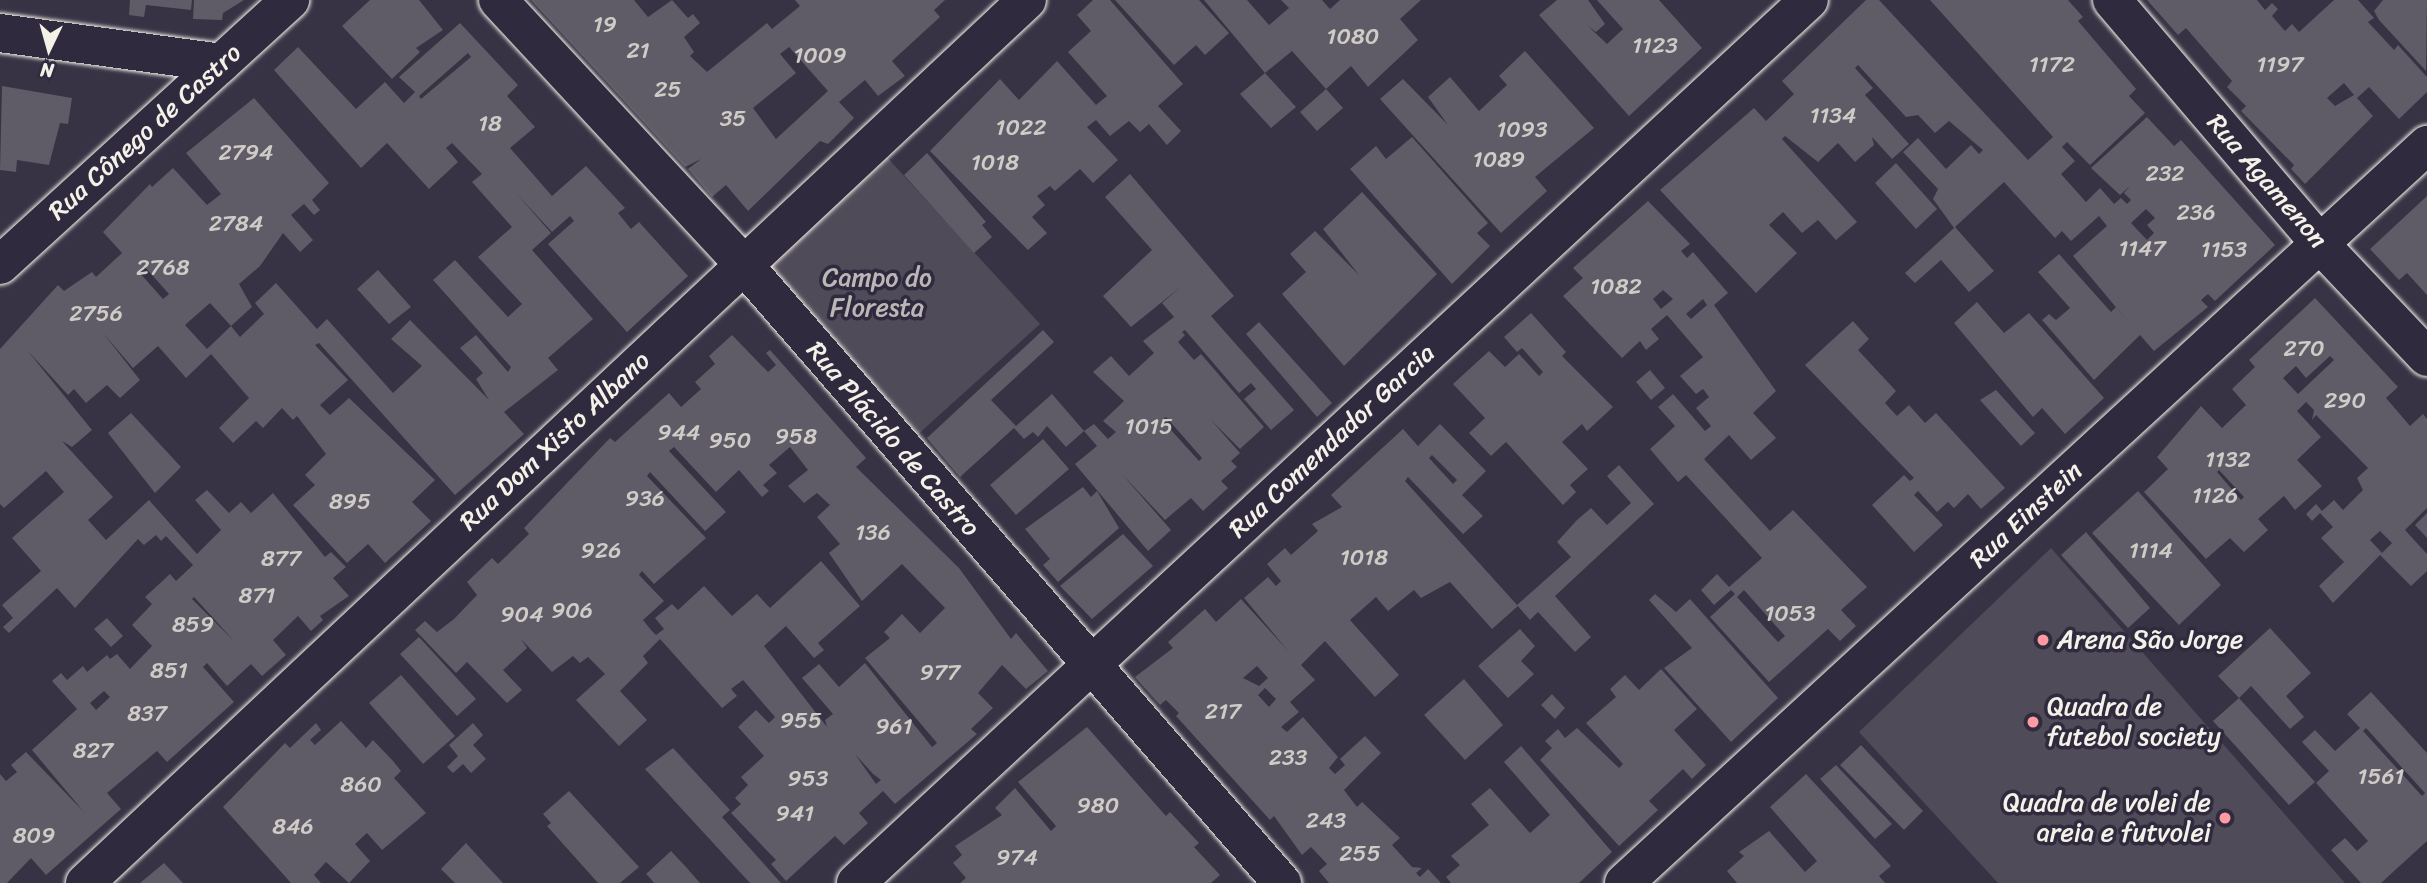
<!DOCTYPE html>
<html>
<head>
<meta charset="utf-8">
<style>
  body { margin:0 }
  #map { position:relative; width:2427px; height:883px; overflow:hidden; background:#373244; font-family:Sriracha,sans-serif }
  div>[style] { position:absolute }
  [style*='--x'] { left:calc(var(--x)*1px); top:calc(var(--y)*1px); width:calc(var(--w)*1px); rotate:calc(var(--a)*1deg) }
  .green>* { inset:0; background:#504b59 }
  .building>* { inset:0; background:#5f5c67 }
  .roads { filter:drop-shadow(0 0 2px #f4f1e8) drop-shadow(0 0 2px #f4f1e8) }
  .street>* { height:38px; margin:-19px; padding:0 19px; transform-origin:19px; border-radius:19px; background:#2f2a3d }
  .secondary>* { height:38px; margin:-19px; padding:0 19px; transform-origin:19px; border-radius:19px; background:#2f2a3d }
  .dots>* { width:19px; height:19px; translate:-50% -50%; box-sizing:border-box; border:4px solid #2f2a3d; border-radius:50% }
  span { translate:-50% -50%; white-space:nowrap; text-align:center; line-height:1.15; -webkit-text-stroke:7px #2f2a3d; paint-order:stroke }
  .number-label { font-size:23px; color:#cfccc8 }
  .number-label span { -webkit-text-stroke-width:0 }
  .street-label { font-size:26px; color:#f4f1e8 }
  .park-label { font-size:26px; color:#bbb7b6 }
  .poi-label { font-size:26px; color:#f4f1e8 }
  .left { translate:0 -50%; text-align:left }
  .right { translate:-100% -50%; text-align:right }
  .north { position:absolute; left:14px; top:14px; width:70px; height:70px; -webkit-text-stroke:5px #2f2a3d; paint-order:stroke; rotate:185deg; font-size:19px; font-weight:700; line-height:28px; text-align:center; color:#f4f1e8 }
  .north::after { content:''; display:block; margin:auto; width:24px; height:32px; background:#f4f1e8; clip-path:polygon(50% 0,100% 100%,50% 72%,0 100%) }
</style>
</head>
<body>
<div id="map">
  <div class="green">
    <i style="clip-path:polygon(873px 142px,1040px 324px,894px 456px,727px 277px)"></i>
    <i style="clip-path:polygon(2051px 548px,2345px 883px,1998px 883px,1859px 732px)"></i>
  </div>
  <div class="building">
    <i style="clip-path:polygon(130px 0,192px 0,191px 10px,146px 5px,144px 17px,129px 15px)"></i>
    <i style="clip-path:polygon(194px 0,244px 0,223px 13px,222px 20px,193px 19px)"></i>
    <i style="clip-path:polygon(370px 0,419px 0,443px 30px,416px 48px,420px 52px,392px 79px,342px 26px)"></i>
    <i style="clip-path:polygon(evenodd,531px 0,634px 0,648px 17px,672px 0,688px 18px,693px 14px,700px 23px,684px 37px,694px 52px,690px 56px,707px 72px,767px 23px,772px 29px,800px 6px,795px 0,945px 0,934px 10px,940px 17px,892px 61px,905px 76px,878px 96px,865px 80px,839px 102px,854px 118px,828px 144px,820px 141px,748px 211px,726px 185px,712px 197px,688px 169px,701px 159px,685px 167px,531px 0,789px 47px,828px 91px,776px 139px,753px 108px,796px 73px,780px 54px,789px 47px)"></i>
    <i style="clip-path:polygon(1093px 0,1110px 0,1183px 84px,1158px 106px,1181px 131px,1167px 145px,1149px 124px,1140px 132px,1129px 121px,1110px 136px,1096px 120px,1087px 127px,1118px 160px,1093px 183px,1080px 169px,1055px 191px,1050px 186px,1037px 196px,1045px 205px,1032px 217px,1047px 233px,1028px 250px,930px 151px,1000px 79px,1019px 100px,1057px 61px,1096px 105px,1107px 96px,1068px 52px,1091px 31px,1077px 15px)"></i>
    <i style="clip-path:polygon(1115px 0,1199px 0,1229px 33px,1205px 55px,1196px 45px,1174px 65px)"></i>
    <i style="clip-path:polygon(1204px 0,1247px 0,1269px 25px,1289px 8px,1281px 0,1322px 0,1330px 9px,1340px 0,1421px 0,1400px 19px,1418px 40px,1368px 87px,1351px 66px,1326px 89px,1292px 51px,1265px 73px,1296px 107px,1271px 128px,1240px 94px,1265px 73px)"></i>
    <i style="clip-path:polygon(1557px 0,1588px 0,1605px 24px,1596px 32px,1588px 26px,1607px 44px,1623px 29px,1597px 0,1659px 0,1702px 48px,1629px 116px,1539px 15px)"></i>
    <i style="clip-path:polygon(evenodd,1866px 0,1879px 0,2028px 160px,2053px 137px,1930px 0,2068px 0,2083px 17px,2078px 21px,2136px 89px,2129px 96px,2145px 113px,2090px 165px,2067px 142px,2062px 147px,2075px 161px,2061px 174px,2086px 202px,2100px 188px,2114px 204px,2121px 198px,2127px 204px,2131px 200px,2124px 193px,2130px 186px,2120px 195px,2091px 168px,2147px 117px,2174px 146px,2181px 140px,2275px 245px,2215px 301px,2208px 294px,2201px 300px,2208px 307px,2154px 351px,2140px 335px,2094px 380px,2042px 320px,2049px 314px,2056px 320px,2070px 308px,2038px 272px,2059px 254px,2111px 312px,2116px 307px,2130px 324px,2073px 256px,2107px 226px,2099px 216px,2071px 241px,2062px 231px,2055px 238px,2004px 182px,1955px 227px,1994px 271px,1969px 292px,1941px 260px,1915px 283px,1905px 273px,1954px 228px,1933px 199px,1938px 189px,1903px 152px,1918px 138px,1946px 169px,1971px 145px,1979px 154px,1983px 150px,1949px 121px,1935px 133px,1918px 115px,1906px 117px,1858px 65px,1855px 68px,1873px 88px,1865px 95px,1909px 144px,1892px 159px,1872px 137px,1874px 145px,1855px 162px,1838px 143px,1818px 162px,1785px 136px,1782px 139px,1857px 222px,1836px 240px,1818px 220px,1802px 233px,1783px 212px,1769px 225px,1797px 253px,1756px 293px,1660px 190px,1754px 108px,1766px 121px,1794px 94px,1782px 81px,1866px 0,2146px 209px,2155px 218px,2147px 225px,2154px 233px,2147px 240px,2131px 223px,2146px 209px)"></i>
    <i style="clip-path:polygon(evenodd,2147px 0,2257px 0,2265px 10px,2272px 3px,2278px 9px,2272px 16px,2285px 31px,2292px 24px,2299px 32px,2334px 0,2358px 0,2374px 18px,2368px 22px,2394px 50px,2398px 45px,2427px 77px,2427px 92px,2399px 119px,2369px 87px,2357px 98px,2373px 116px,2305px 184px,2291px 169px,2294px 165px,2241px 111px,2246px 106px,2227px 87px,2232px 81px,2186px 28px,2178px 35px,2147px 0,2344px 83px,2354px 95px,2335px 106px,2327px 98px,2344px 83px)"></i>
    <i style="clip-path:polygon(2383px 0,2427px 0,2426px 71px,2379px 20px,2374px 11px)"></i>
    <i style="clip-path:polygon(evenodd,460px 23px,518px 85px,507px 96px,535px 127px,510px 148px,552px 196px,586px 166px,625px 208px,618px 213px,631px 229px,639px 222px,688px 276px,627px 332px,548px 244px,574px 221px,570px 216px,552px 232px,516px 193px,551px 233px,532px 250px,593px 319px,548px 358px,558px 370px,504px 412px,524px 434px,455px 495px,319px 343px,315px 345px,348px 380px,320px 405px,330px 415px,349px 398px,435px 480px,412px 502px,431px 521px,385px 563px,368px 544px,347px 563px,293px 505px,315px 485px,305px 475px,326px 454px,297px 416px,293px 420px,282px 408px,263px 428px,256px 421px,233px 443px,219px 428px,249px 398px,211px 354px,186px 378px,158px 346px,133px 368px,103px 333px,140px 380px,120px 398px,107px 385px,86px 403px,74px 389px,68px 395px,27px 350px,92px 430px,72px 447px,62px 441px,113px 497px,88px 520px,106px 540px,149px 500px,197px 554px,221px 530px,195px 500px,207px 490px,229px 513px,241px 502px,251px 513px,273px 493px,325px 557px,331px 552px,346px 567px,333px 578px,349px 596px,320px 616px,323px 620px,311px 631px,298px 616px,273px 640px,286px 655px,262px 676px,251px 664px,227px 686px,207px 663px,203px 667px,234px 702px,167px 762px,157px 751px,107px 793px,121px 809px,46px 875px,31px 858px,7px 883px,0 883px,0 774px,6px 781px,17px 772px,11px 765px,26px 752px,84px 812px,32px 750px,77px 709px,52px 681px,61px 673px,67px 680px,83px 666px,87px 672px,107px 655px,110px 659px,117px 654px,130px 669px,152px 646px,132px 625px,152px 604px,145px 597px,170px 574px,176px 581px,193px 565px,166px 536px,161px 541px,156px 535px,144px 545px,138px 539px,75px 608px,57px 588px,9px 633px,3px 627px,13px 618px,2px 605px,41px 571px,12px 538px,64px 492px,46px 471px,4px 508px,0 504px,0 349px,58px 285px,64px 291px,92px 272px,96px 277px,122px 253px,103px 232px,150px 184px,152px 187px,173px 168px,207px 205px,221px 194px,186px 153px,254px 98px,329px 183px,312px 200px,320px 210px,314px 215px,304px 204px,291px 215px,313px 240px,300px 252px,283px 233px,260px 266px,239px 284px,252px 307px,231px 326px,235px 331px,240px 337px,264px 314px,255px 303px,276px 283px,317px 329px,327px 319px,393px 393px,422px 366px,391px 339px,410px 320px,489px 400px,476px 379px,483px 373px,460px 348px,476px 335px,508px 372px,511px 367px,433px 280px,455px 260px,508px 317px,522px 304px,478px 257px,512px 227px,472px 182px,482px 174px,452px 143px,446px 148px,458px 162px,429px 189px,387px 143px,361px 168px,274px 70px,298px 47px,356px 109px,385px 82px,404px 103px,415px 92px,399px 77px,460px 23px,468px 53px,471px 57px,421px 99px,419px 96px,468px 53px,460px 23px,144px 266px,169px 294px,163px 299px,138px 271px,144px 266px,460px 23px,210px 303px,231px 326px,207px 349px,185px 325px,210px 303px,460px 23px,194px 597px,234px 641px,192px 599px,194px 597px,460px 23px,104px 691px,110px 697px,96px 710px,90px 703px,104px 691px)"></i>
    <i style="clip-path:polygon(1525px 51px,1594px 128px,1535px 177px,1547px 191px,1501px 233px,1380px 99px,1403px 79px,1448px 125px,1428px 97px,1450px 77px,1479px 111px,1507px 85px,1499px 76px)"></i>
    <i style="clip-path:polygon(2px 86px,72px 98px,68px 124px,60px 123px,49px 165px,17px 160px,16px 172px,0 170px)"></i>
    <i style="clip-path:polygon(1326px 89px,1343px 108px,1317px 131px,1300px 112px)"></i>
    <i style="clip-path:polygon(1412px 137px,1488px 223px,1477px 233px,1490px 246px,1452px 284px,1350px 169px,1376px 146px,1386px 159px)"></i>
    <i style="clip-path:polygon(927px 153px,986px 222px,982px 225px,992px 237px,974px 253px,904px 175px)"></i>
    <i style="clip-path:polygon(1896px 163px,1937px 209px,1916px 229px,1875px 183px)"></i>
    <i style="clip-path:polygon(evenodd,1130px 174px,1234px 296px,1211px 316px,1294px 410px,1271px 430px,1244px 399px,1256px 389px,1251px 383px,1239px 393px,1185px 330px,1182px 332px,1185px 335px,1178px 342px,1194px 360px,1201px 354px,1264px 427px,1240px 449px,1211px 420px,1240px 453px,1231px 461px,1237px 467px,1221px 481px,1228px 488px,1203px 511px,1191px 498px,1165px 520px,1121px 473px,1171px 530px,1148px 551px,1075px 464px,1097px 446px,1084px 431px,1094px 424px,1108px 439px,1116px 432px,1103px 421px,1124px 401px,1093px 372px,1111px 356px,1129px 376px,1154px 353px,1143px 341px,1174px 317px,1162px 303px,1183px 285px,1131px 327px,1103px 296px,1152px 250px,1105px 197px,1130px 174px,1166px 417px,1202px 458px,1199px 461px,1162px 420px,1166px 417px)"></i>
    <i style="clip-path:polygon(1362px 192px,1437px 274px,1344px 366px,1282px 294px,1306px 272px,1290px 254px,1315px 231px,1359px 275px,1323px 229px)"></i>
    <i style="clip-path:polygon(2427px 196px,2427px 295px,2407px 273px,2399px 280px,2370px 249px)"></i>
    <i style="clip-path:polygon(evenodd,1648px 201px,1690px 244px,1681px 251px,1687px 258px,1693px 252px,1728px 293px,1714px 305px,1776px 391px,1753px 413px,1776px 438px,1751px 460px,1729px 435px,1704px 459px,1770px 531px,1793px 510px,1867px 587px,1841px 610px,1856px 626px,1840px 641px,1828px 629px,1769px 682px,1710px 617px,1735px 594px,1731px 590px,1714px 605px,1701px 590px,1717px 574px,1729px 587px,1762px 558px,1686px 475px,1678px 482px,1650px 449px,1675px 426px,1658px 407px,1673px 394px,1705px 431px,1711px 426px,1696px 408px,1709px 397px,1703px 389px,1696px 394px,1680px 376px,1703px 357px,1667px 315px,1651px 329px,1659px 339px,1646px 350px,1640px 341px,1622px 358px,1563px 296px,1583px 278px,1573px 268px,1648px 201px,1663px 290px,1673px 299px,1661px 309px,1653px 299px,1663px 290px,1648px 201px,1703px 299px,1707px 305px,1691px 319px,1686px 314px,1703px 299px,1648px 201px,1744px 590px,1785px 636px,1778px 642px,1737px 597px,1744px 590px)"></i>
    <i style="clip-path:polygon(378px 270px,411px 307px,389px 324px,357px 289px)"></i>
    <i style="clip-path:polygon(evenodd,2315px 298px,2398px 387px,2386px 398px,2410px 426px,2423px 414px,2427px 419px,2427px 508px,2405px 530px,2427px 554px,2427px 571px,2411px 586px,2380px 555px,2333px 603px,2319px 586px,2344px 562px,2321px 538px,2333px 527px,2320px 513px,2312px 521px,2306px 514px,2316px 504px,2322px 511px,2334px 500px,2343px 510px,2363px 490px,2357px 478px,2368px 468px,2316px 415px,2312px 420px,2314px 410px,2306px 402px,2297px 411px,2321px 437px,2297px 460px,2322px 486px,2295px 510px,2284px 496px,2258px 519px,2268px 530px,2244px 552px,2230px 538px,2206px 559px,2144px 492px,2168px 469px,2157px 457px,2201px 406px,2222px 428px,2246px 405px,2232px 389px,2255px 367px,2249px 360px,2315px 298px,2330px 356px,2334px 360px,2298px 394px,2283px 378px,2296px 366px,2306px 378px,2330px 356px,2315px 298px,2219px 470px,2244px 497px,2241px 500px,2217px 472px,2219px 470px,2315px 298px,2380px 531px,2392px 543px,2382px 553px,2370px 540px,2380px 531px)"></i>
    <i style="clip-path:polygon(1977px 302px,2004px 333px,2029px 313px,2104px 398px,2065px 434px,2042px 408px,2033px 417px,1954px 323px)"></i>
    <i style="clip-path:polygon(1531px 313px,1566px 352px,1562px 356px,1613px 407px,1587px 431px,1582px 424px,1562px 442px,1588px 469px,1570px 485px,1576px 492px,1563px 505px,1506px 442px,1491px 456px,1469px 433px,1485px 418px,1453px 384px,1489px 351px,1505px 367px,1519px 354px,1539px 376px,1543px 372px,1522px 348px,1517px 352px,1504px 337px)"></i>
    <i style="clip-path:polygon(1853px 321px,1869px 339px,1858px 350px,1896px 391px,1885px 403px,1897px 416px,1909px 405px,1925px 423px,1936px 413px,2005px 488px,1981px 509px,1968px 494px,1954px 508px,1948px 502px,1937px 512px,1918px 491px,1914px 495px,1943px 525px,1914px 552px,1872px 505px,1904px 475px,1910px 481px,1914px 478px,1805px 365px)"></i>
    <i style="clip-path:polygon(1259px 322px,1332px 403px,1317px 417px,1246px 334px)"></i>
    <i style="clip-path:polygon(1043px 330px,1054px 342px,991px 400px,1016px 426px,1052px 394px,1084px 431px,1066px 447px,1047px 426px,1038px 437px,1033px 432px,1024px 439px,1014px 428px,960px 477px,927px 438px)"></i>
    <i style="clip-path:polygon(evenodd,732px 335px,768px 372px,776px 365px,766px 353px,770px 350px,866px 458px,856px 467px,959px 568px,1011px 639px,1016px 633px,1048px 671px,1026px 689px,1002px 665px,978px 693px,993px 708px,971px 729px,977px 734px,895px 804px,883px 791px,859px 813px,868px 823px,844px 845px,835px 836px,786px 881px,771px 864px,776px 860px,731px 813px,741px 804px,735px 798px,748px 785px,741px 777px,764px 756px,738px 727px,756px 710px,769px 723px,775px 717px,743px 680px,731px 689px,737px 696px,722px 708px,660px 639px,643px 656px,648px 663px,620px 691px,647px 720px,619px 746px,576px 700px,605px 674px,588px 657px,580px 663px,573px 656px,552px 672px,521px 639px,527px 648px,503px 670px,522px 690px,507px 703px,467px 662px,456px 673px,415px 630px,425px 621px,437px 632px,454px 619px,477px 595px,467px 582px,492px 558px,498px 564px,529px 534px,524px 528px,610px 438px,615px 442px,669px 393px,681px 407px,701px 389px,695px 382px,715px 364px,709px 356px,732px 335px,674px 447px,716px 492px,739px 470px,762px 497px,769px 491px,763px 485px,777px 473px,769px 465px,790px 447px,808px 470px,788px 486px,804px 503px,817px 493px,830px 505px,817px 517px,840px 544px,829px 553px,862px 601px,902px 564px,945px 608px,920px 633px,902px 614px,884px 632px,890px 638px,865px 658px,937px 743px,932px 747px,865px 663px,839px 687px,819px 664px,802px 678px,833px 714px,825px 720px,827px 727px,764px 646px,786px 626px,814px 658px,824px 650px,818px 643px,860px 606px,821px 561px,770px 608px,757px 594px,732px 616px,704px 586px,678px 610px,672px 604px,655px 618px,664px 629px,656px 635px,651px 630px,643px 620px,664px 601px,639px 575px,642px 571px,654px 584px,706px 538px,647px 476px,650px 472px,705px 531px,726px 512px,669px 451px,674px 447px,732px 335px,855px 754px,873px 774px,881px 780px,876px 784px,855px 754px)"></i>
    <i style="clip-path:polygon(1650px 370px,1665px 388px,1651px 400px,1636px 382px)"></i>
    <i style="clip-path:polygon(1996px 390px,2035px 433px,2021px 446px,1980px 400px)"></i>
    <i style="clip-path:polygon(131px 413px,181px 467px,155px 493px,108px 433px)"></i>
    <i style="clip-path:polygon(evenodd,1440px 424px,1486px 471px,1462px 495px,1483px 516px,1463px 534px,1408px 477px,1405px 481px,1518px 606px,1492px 629px,1450px 582px,1421px 598px,1414px 590px,1388px 611px,1376px 597px,1350px 620px,1399px 675px,1375px 697px,1325px 641px,1301px 665px,1315px 680px,1290px 702px,1299px 712px,1281px 727px,1287px 732px,1303px 717px,1338px 757px,1329px 768px,1335px 774px,1345px 765px,1340px 759px,1365px 736px,1381px 753px,1344px 790px,1357px 807px,1362px 802px,1400px 838px,1392px 845px,1412px 867px,1422px 868px,1416px 873px,1420px 877px,1428px 869px,1441px 883px,1329px 883px,1319px 871px,1327px 864px,1311px 847px,1302px 855px,1274px 816px,1270px 820px,1176px 716px,1179px 713px,1166px 700px,1160px 705px,1135px 677px,1173px 648px,1168px 642px,1205px 609px,1216px 622px,1241px 599px,1289px 652px,1244px 598px,1268px 577px,1276px 586px,1281px 581px,1267px 564px,1285px 548px,1291px 555px,1318px 531px,1312px 524px,1342px 507px,1331px 495px,1403px 429px,1418px 446px,1440px 424px,1432px 455px,1457px 480px,1453px 484px,1429px 458px,1432px 455px,1440px 424px,1257px 666px,1268px 678px,1259px 686px,1243px 678px,1257px 666px,1440px 424px,1265px 688px,1276px 699px,1269px 707px,1258px 695px,1265px 688px)"></i>
    <i style="clip-path:polygon(1043px 439px,1069px 469px,1016px 515px,990px 485px)"></i>
    <i style="clip-path:polygon(1619px 465px,1654px 504px,1555px 596px,1591px 637px,1575px 652px,1538px 612px,1530px 620px,1517px 605px,1571px 557px,1557px 542px,1577px 520px,1591px 508px,1607px 525px,1631px 503px,1607px 476px)"></i>
    <i style="clip-path:polygon(1083px 487px,1091px 497px,1097px 491px,1119px 528px,1058px 582px,1043px 565px,1050px 559px,1025px 529px)"></i>
    <i style="clip-path:polygon(2138px 491px,2221px 585px,2179px 625px,2092px 533px)"></i>
    <i style="clip-path:polygon(2427px 513px,2427px 538px,2415px 525px)"></i>
    <i style="clip-path:polygon(2086px 532px,2150px 608px,2128px 628px,2061px 555px)"></i>
    <i style="clip-path:polygon(1123px 534px,1153px 566px,1092px 619px,1060px 586px)"></i>
    <i style="clip-path:polygon(1655px 594px,1676px 612px,1690px 599px,1778px 698px,1731px 742px,1664px 668px,1692px 648px,1649px 600px)"></i>
    <i style="clip-path:polygon(107px 618px,123px 636px,111px 647px,94px 629px)"></i>
    <i style="clip-path:polygon(2270px 628px,2311px 673px,2286px 696px,2304px 717px,2290px 729px,2251px 686px,2239px 698px,2218px 676px)"></i>
    <i style="clip-path:polygon(1520px 629px,1535px 646px,1521px 661px,1534px 674px,1508px 698px,1478px 666px)"></i>
    <i style="clip-path:polygon(419px 637px,476px 699px,457px 716px,400px 654px)"></i>
    <i style="clip-path:polygon(1661px 669px,1697px 709px,1674px 730px,1706px 765px,1692px 779px,1683px 769px,1649px 801px,1658px 810px,1619px 846px,1540px 760px,1552px 748px,1545px 741px,1558px 729px,1565px 738px,1577px 728px,1619px 768px,1623px 764px,1586px 723px,1616px 697px,1610px 689px,1625px 675px,1639px 690px)"></i>
    <i style="clip-path:polygon(401px 675px,455px 736px,423px 764px,369px 703px)"></i>
    <i style="clip-path:polygon(1464px 679px,1503px 725px,1465px 760px,1424px 715px)"></i>
    <i style="clip-path:polygon(evenodd,2371px 692px,2427px 753px,2427px 841px,2381px 883px,2361px 883px,2331px 850px,2345px 838px,2357px 851px,2368px 841px,2316px 783px,2329px 771px,2302px 742px,2315px 730px,2335px 751px,2360px 728px,2347px 714px,2371px 692px,2366px 728px,2425px 793px,2422px 796px,2363px 731px,2366px 728px)"></i>
    <i style="clip-path:polygon(1552px 694px,1565px 708px,1555px 719px,1541px 705px)"></i>
    <i style="clip-path:polygon(2239px 698px,2315px 782px,2289px 805px,2213px 721px)"></i>
    <i style="clip-path:polygon(341px 721px,366px 748px,373px 740px,393px 761px,401px 771px,394px 778px,426px 813px,382px 850px,367px 833px,355px 844px,370px 861px,349px 883px,326px 862px,314px 875px,321px 883px,291px 883px,223px 807px,285px 743px,290px 748px,316px 723px,321px 730px,310px 740px,315px 745px)"></i>
    <i style="clip-path:polygon(473px 723px,483px 735px,473px 745px,486px 759px,471px 773px,463px 764px,453px 773px,447px 767px,458px 756px,449px 745px)"></i>
    <i style="clip-path:polygon(1087px 727px,1166px 816px,1170px 812px,1199px 843px,1194px 847px,1220px 875px,1211px 883px,960px 883px,966px 878px,953px 863px,962px 855px,955px 846px,1002px 815px,995px 808px,1015px 788px,1051px 831px,1056px 826px,1018px 782px)"></i>
    <i style="clip-path:polygon(1861px 745px,1923px 811px,1904px 830px,1840px 765px)"></i>
    <i style="clip-path:polygon(1521px 746px,1612px 852px,1579px 883px,1451px 883px,1446px 877px,1460px 865px,1451px 856px,1489px 825px,1471px 804px,1490px 788px,1530px 833px,1550px 815px,1504px 762px)"></i>
    <i style="clip-path:polygon(673px 748px,730px 810px,722px 817px,781px 883px,750px 883px,645px 769px)"></i>
    <i style="clip-path:polygon(1836px 765px,1892px 824px,1875px 839px,1820px 779px)"></i>
    <i style="clip-path:polygon(1806px 774px,1891px 866px,1879px 876px,1885px 883px,1737px 883px,1727px 871px,1744px 856px,1739px 852px,1769px 831px,1805px 872px,1817px 861px,1770px 807px)"></i>
    <i style="clip-path:polygon(569px 791px,639px 867px,620px 883px,598px 883px,547px 826px,551px 823px,543px 814px)"></i>
    <i style="clip-path:polygon(466px 843px,488px 867px,503px 883px,455px 883px,441px 869px)"></i>
    <i style="clip-path:polygon(671px 851px,686px 867px,700px 883px,654px 883px,650px 878px,646px 874px)"></i>
    <i style="clip-path:polygon(164px 863px,183px 883px,140px 883px)"></i>
  </div>
  <div class="roads">
    <div class="street">
      <i style="--x:498;--y:0;--w:360;--a:47.1"></i>
      <i style="--x:743;--y:264;--w:821;--a:48.95"></i>
      <i style="--x:2112;--y:0;--w:322;--a:49.5"></i>
      <i style="--x:2321;--y:245;--w:154;--a:46.6"></i>
      <i style="--x:0;--y:33;--w:223;--a:7.7"></i>
      <i style="--x:85;--y:883;--w:1291;--a:-43.15"></i>
      <i style="--x:856;--y:883;--w:1299;--a:-42.82"></i>
      <i style="--x:1624;--y:883;--w:1091;--a:-42.58"></i>
    </div>
    <div class="secondary">
      <i style="--x:0;--y:265;--w:393;--a:-42.4"></i>
    </div>
  </div>
  <div class="dots">
    <i style="left:2043px;top:640px;background:#ff9aa2"></i>
    <i style="left:2033px;top:722px;background:#ff9aa2"></i>
    <i style="left:2225px;top:818px;background:#ff9aa2"></i>
  </div>
  <div class="number-label">
    <span style="left:605px;top:25px">19</span>
    <span style="left:1353px;top:37px">1080</span>
    <span style="left:1655px;top:46px">1123</span>
    <span style="left:638px;top:51px">21</span>
    <span style="left:820px;top:56px">1009</span>
    <span style="left:2052px;top:65px">1172</span>
    <span style="left:2280px;top:65px">1197</span>
    <span style="left:668px;top:90px">25</span>
    <span style="left:1833px;top:116px">1134</span>
    <span style="left:733px;top:119px">35</span>
    <span style="left:490px;top:124px">18</span>
    <span style="left:1021px;top:128px">1022</span>
    <span style="left:1522px;top:130px">1093</span>
    <span style="left:246px;top:153px">2794</span>
    <span style="left:1499px;top:160px">1089</span>
    <span style="left:995px;top:163px">1018</span>
    <span style="left:2165px;top:174px">232</span>
    <span style="left:2196px;top:213px">236</span>
    <span style="left:236px;top:224px">2784</span>
    <span style="left:2142px;top:249px">1147</span>
    <span style="left:2224px;top:250px">1153</span>
    <span style="left:163px;top:268px">2768</span>
    <span style="left:1616px;top:287px">1082</span>
    <span style="left:96px;top:314px">2756</span>
    <span style="left:2304px;top:349px">270</span>
    <span style="left:2345px;top:401px">290</span>
    <span style="left:1149px;top:427px">1015</span>
    <span style="left:679px;top:433px">944</span>
    <span style="left:796px;top:437px">958</span>
    <span style="left:730px;top:441px">950</span>
    <span style="left:2228px;top:460px">1132</span>
    <span style="left:2215px;top:496px">1126</span>
    <span style="left:645px;top:499px">936</span>
    <span style="left:350px;top:502px">895</span>
    <span style="left:873px;top:533px">136</span>
    <span style="left:601px;top:551px">926</span>
    <span style="left:2151px;top:551px">1114</span>
    <span style="left:1364px;top:558px">1018</span>
    <span style="left:281px;top:559px">877</span>
    <span style="left:257px;top:596px">871</span>
    <span style="left:572px;top:611px">906</span>
    <span style="left:1790px;top:614px">1053</span>
    <span style="left:522px;top:615px">904</span>
    <span style="left:193px;top:625px">859</span>
    <span style="left:169px;top:671px">851</span>
    <span style="left:940px;top:673px">977</span>
    <span style="left:1223px;top:712px">217</span>
    <span style="left:147px;top:714px">837</span>
    <span style="left:801px;top:721px">955</span>
    <span style="left:894px;top:727px">961</span>
    <span style="left:93px;top:751px">827</span>
    <span style="left:1288px;top:758px">233</span>
    <span style="left:2381px;top:777px">1561</span>
    <span style="left:808px;top:779px">953</span>
    <span style="left:361px;top:785px">860</span>
    <span style="left:1098px;top:806px">980</span>
    <span style="left:795px;top:814px">941</span>
    <span style="left:1326px;top:821px">243</span>
    <span style="left:293px;top:827px">846</span>
    <span style="left:34px;top:836px">809</span>
    <span style="left:1360px;top:854px">255</span>
    <span style="left:1017px;top:858px">974</span>
  </div>
  <div class="street-label">
    <span style="left:145px;top:132px;rotate:-42deg">Rua Cônego de Castro</span>
    <span style="left:2267px;top:181px;rotate:49deg">Rua Agamenon</span>
    <span style="left:893px;top:439px;rotate:49deg">Rua Plácido de Castro</span>
    <span style="left:555px;top:441px;rotate:-43deg">Rua Dom Xisto Albano</span>
    <span style="left:1332px;top:441px;rotate:-43deg">Rua Comendador Garcia</span>
    <span style="left:2026px;top:515px;rotate:-43deg">Rua Einstein</span>
  </div>
  <div class="park-label">
    <span style="left:877px;top:293px">Campo do<br>Floresta</span>
  </div>
  <div class="poi-label">
    <span class="left" style="left:2057px;top:640px">Arena São Jorge</span>
    <span class="left" style="left:2047px;top:722px">Quadra de<br>futebol society</span>
    <span class="right" style="left:2211px;top:818px">Quadra de volei de<br>areia e futvolei</span>
  </div>
  <div class="north">N</div>
</div>
</body>
</html>
